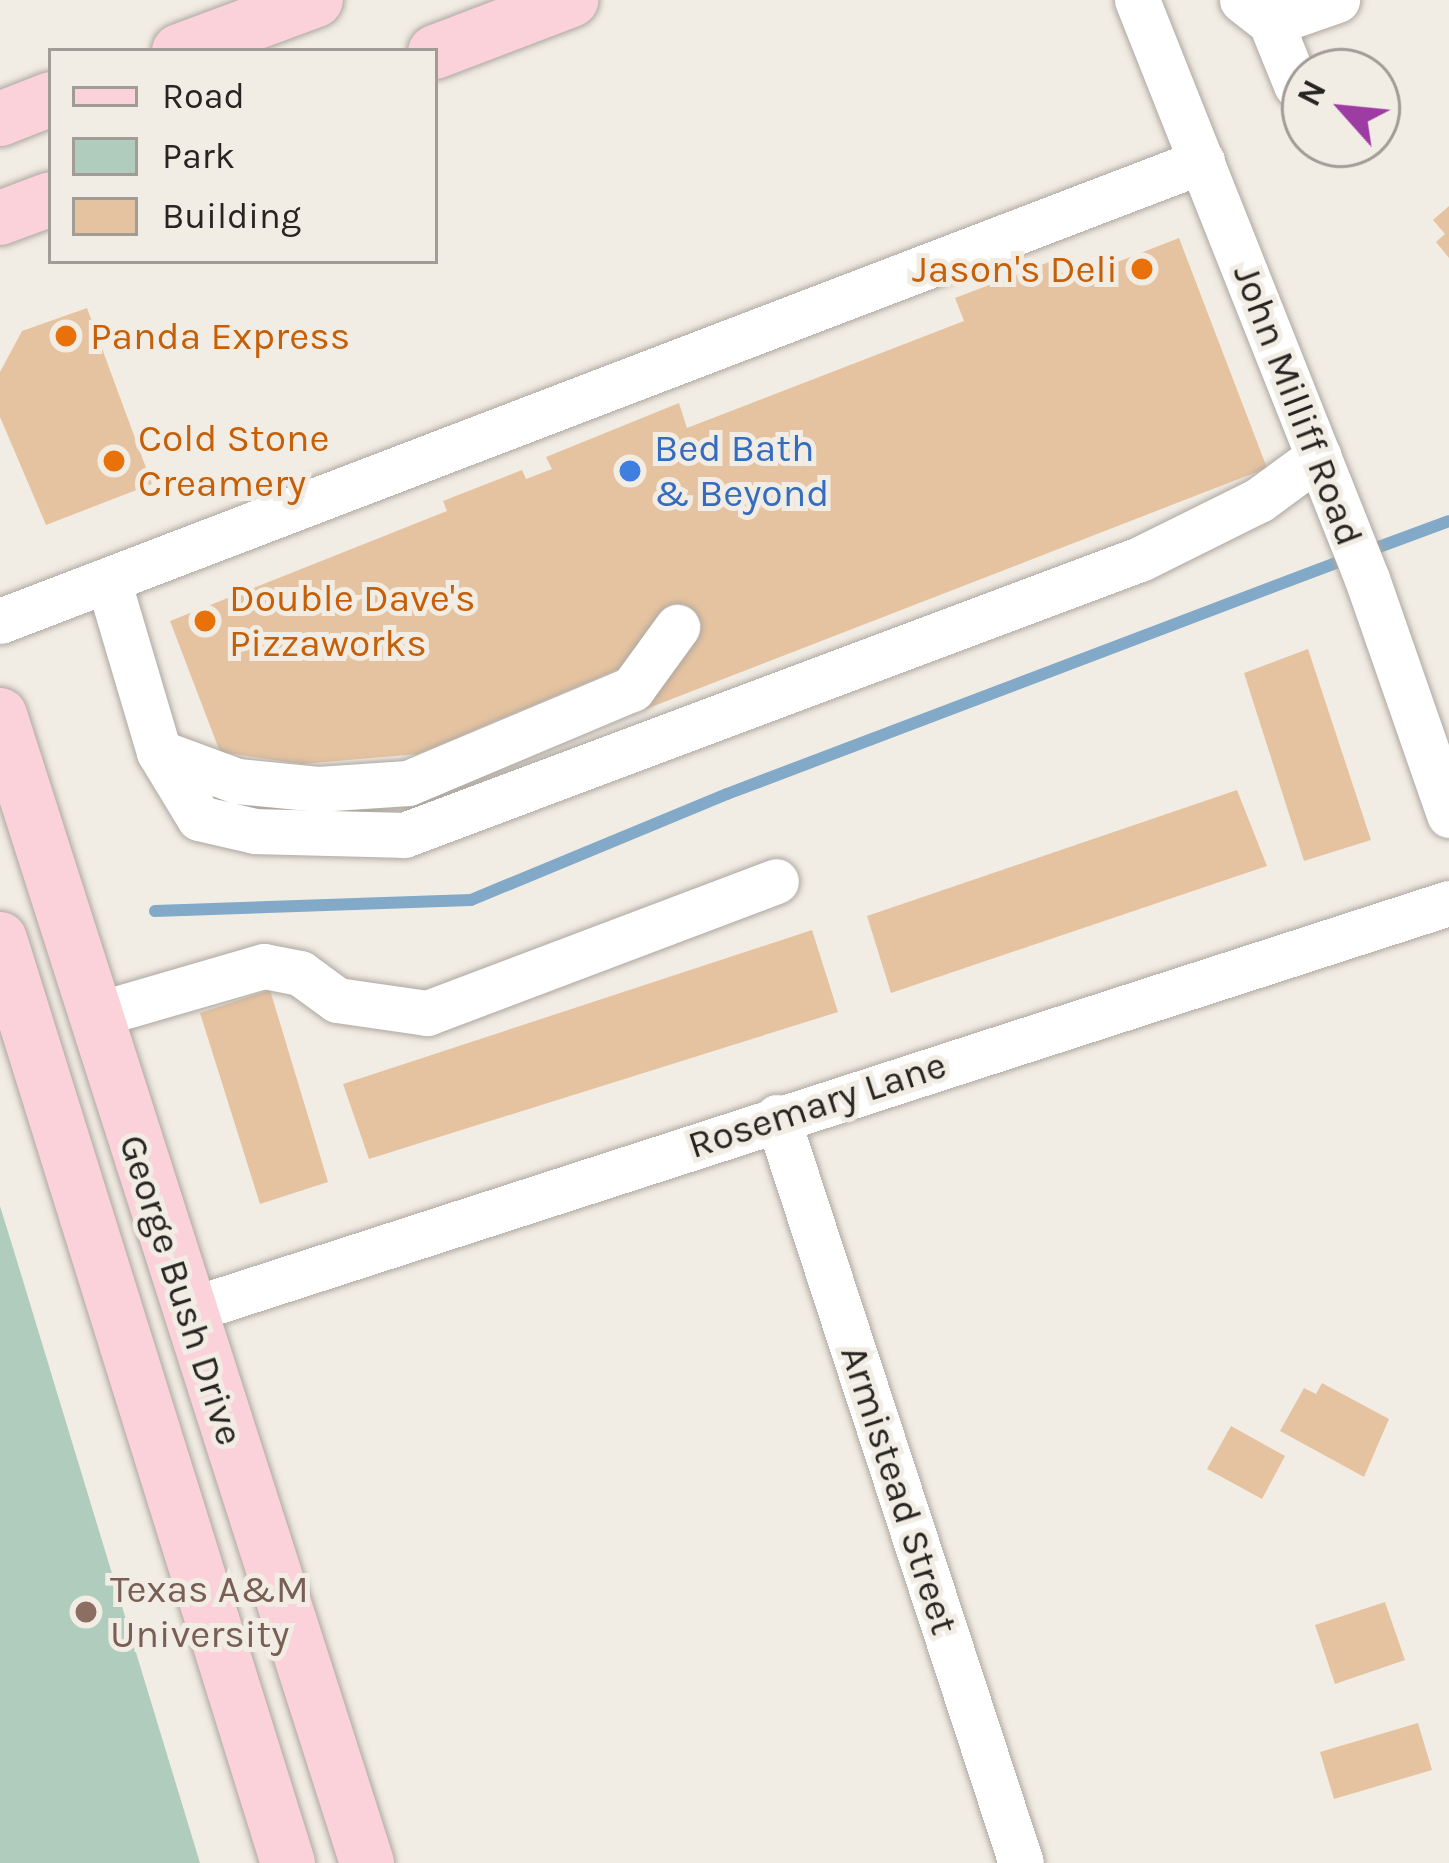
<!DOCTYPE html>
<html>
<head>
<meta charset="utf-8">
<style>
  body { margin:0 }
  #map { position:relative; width:1449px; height:1863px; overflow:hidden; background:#f2ede4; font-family:Karla,sans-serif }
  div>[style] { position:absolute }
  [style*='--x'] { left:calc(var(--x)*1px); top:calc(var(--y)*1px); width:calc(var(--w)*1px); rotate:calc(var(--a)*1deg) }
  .green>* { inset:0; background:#afccbd }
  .stream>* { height:12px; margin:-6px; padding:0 6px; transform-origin:6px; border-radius:6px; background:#82aac8 }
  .building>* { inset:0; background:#e6c3a0 }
  .roads { filter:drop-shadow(0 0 3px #ada7a0) drop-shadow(0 0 3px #ada7a0) }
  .minor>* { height:45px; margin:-22.5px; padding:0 22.5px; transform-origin:22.5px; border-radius:22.5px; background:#fff }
  .major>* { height:54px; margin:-27px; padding:0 27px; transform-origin:27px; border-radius:27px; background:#fbd1da }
  .dots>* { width:33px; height:33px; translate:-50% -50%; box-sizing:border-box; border:6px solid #f2ede4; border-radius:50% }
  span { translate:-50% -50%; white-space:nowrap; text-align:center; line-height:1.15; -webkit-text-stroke:10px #f2ede4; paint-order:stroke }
  .food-label { font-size:39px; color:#c56008 }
  .right { translate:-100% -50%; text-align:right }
  .left { translate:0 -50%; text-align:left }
  .street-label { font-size:39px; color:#272522 }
  .shop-label { font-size:39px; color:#366cbe }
  .education-label { font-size:39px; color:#785e54 }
  .legend { position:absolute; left:48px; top:48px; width:390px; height:216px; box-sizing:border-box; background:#f2ede4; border:3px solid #a19d96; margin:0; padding:15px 21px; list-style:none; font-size:36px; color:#272522 }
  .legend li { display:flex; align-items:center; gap:24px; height:60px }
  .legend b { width:60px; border:3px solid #a19d96 }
  .north { position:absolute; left:1281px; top:48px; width:120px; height:120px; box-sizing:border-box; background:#f2ede4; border:3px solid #a19d96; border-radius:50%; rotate:297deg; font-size:33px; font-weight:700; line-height:48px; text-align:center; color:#272522 }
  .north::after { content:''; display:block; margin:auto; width:42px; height:54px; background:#9d3ca3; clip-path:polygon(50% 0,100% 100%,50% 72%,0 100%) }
</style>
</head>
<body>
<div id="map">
  <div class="green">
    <i style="clip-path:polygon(0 1206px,17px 1261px,200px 1863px,0 1863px)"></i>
  </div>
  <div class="stream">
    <i style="--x:1368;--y:551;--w:86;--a:-20.3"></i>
    <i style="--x:155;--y:911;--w:316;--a:-2"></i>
    <i style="--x:471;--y:900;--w:277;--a:-22.5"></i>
    <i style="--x:727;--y:794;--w:665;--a:-20.78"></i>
  </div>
  <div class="building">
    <i style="clip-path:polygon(1449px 206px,1449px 258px,1436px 242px,1445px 234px,1433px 220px)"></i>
    <i style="clip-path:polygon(1179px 238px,1267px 468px,641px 711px,626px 666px,418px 754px,302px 764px,220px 752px,170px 621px,447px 511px,443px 501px,522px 470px,526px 479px,552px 469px,546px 457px,679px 403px,687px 428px,964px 321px,955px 298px,1057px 259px,1066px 282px)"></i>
    <i style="clip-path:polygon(87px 308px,152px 484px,46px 525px,0 417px,0 372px,22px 331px)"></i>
    <i style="clip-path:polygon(1308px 649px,1371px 840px,1304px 861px,1244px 673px)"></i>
    <i style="clip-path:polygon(1237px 790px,1267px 866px,891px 993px,867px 916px)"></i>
    <i style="clip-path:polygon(812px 930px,838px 1012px,369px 1159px,343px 1084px)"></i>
    <i style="clip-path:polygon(270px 990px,328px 1182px,260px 1204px,200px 1013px)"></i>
    <i style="clip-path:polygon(1322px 1383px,1389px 1419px,1364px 1477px,1280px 1431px,1304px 1388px,1316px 1394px)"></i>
    <i style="clip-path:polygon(1231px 1426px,1285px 1456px,1262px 1499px,1207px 1469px)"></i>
    <i style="clip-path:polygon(1385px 1602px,1405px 1660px,1335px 1684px,1315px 1625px)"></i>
    <i style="clip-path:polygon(1418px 1723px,1432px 1770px,1334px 1799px,1320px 1752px)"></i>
  </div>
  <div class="roads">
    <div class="minor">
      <i style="--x:1137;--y:0;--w:623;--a:68.34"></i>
      <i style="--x:1367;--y:579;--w:250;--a:70.8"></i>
      <i style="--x:1242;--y:0;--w:37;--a:38"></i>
      <i style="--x:1271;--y:23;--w:70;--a:-19.2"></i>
      <i style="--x:1271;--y:23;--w:67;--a:68"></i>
      <i style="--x:108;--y:580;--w:179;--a:73.5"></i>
      <i style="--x:159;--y:752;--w:77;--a:58.8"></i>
      <i style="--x:199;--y:818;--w:57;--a:13.1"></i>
      <i style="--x:255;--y:831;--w:149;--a:1.5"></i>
      <i style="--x:404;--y:835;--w:786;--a:-20.56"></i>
      <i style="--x:1140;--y:559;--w:133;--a:-26.4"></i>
      <i style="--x:1259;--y:500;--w:74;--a:-36.3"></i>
      <i style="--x:0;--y:621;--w:1287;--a:-20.94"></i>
      <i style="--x:159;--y:752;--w:83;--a:20.4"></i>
      <i style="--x:237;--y:781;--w:81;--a:5.6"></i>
      <i style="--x:318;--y:789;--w:90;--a:-3.8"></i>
      <i style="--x:408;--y:783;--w:243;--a:-22.8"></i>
      <i style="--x:632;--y:689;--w:77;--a:-54"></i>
      <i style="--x:95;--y:1015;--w:176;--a:-16.2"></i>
      <i style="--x:264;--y:966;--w:37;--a:11"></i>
      <i style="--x:300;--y:973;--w:46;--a:36.1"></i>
      <i style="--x:337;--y:1000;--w:91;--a:8.2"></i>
      <i style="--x:427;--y:1013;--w:373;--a:-20.7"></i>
      <i style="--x:777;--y:1117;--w:785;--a:71.89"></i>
      <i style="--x:187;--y:1311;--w:1326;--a:-17.92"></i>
    </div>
    <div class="major">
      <i style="--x:179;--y:51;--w:146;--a:-20.4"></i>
      <i style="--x:435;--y:52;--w:146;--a:-20.9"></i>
      <i style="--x:0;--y:119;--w:55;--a:-21.4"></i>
      <i style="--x:0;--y:218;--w:54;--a:-20.4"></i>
      <i style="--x:0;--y:715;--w:1205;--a:72.27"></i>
      <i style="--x:0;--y:939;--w:968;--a:72.69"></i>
    </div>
  </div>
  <div class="dots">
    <i style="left:1142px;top:269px;background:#e8710a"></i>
    <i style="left:66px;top:336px;background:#e8710a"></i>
    <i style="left:114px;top:461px;background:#e8710a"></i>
    <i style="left:630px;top:471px;background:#3f7fe0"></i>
    <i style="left:205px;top:621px;background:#e8710a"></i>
    <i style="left:86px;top:1612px;background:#8d6e63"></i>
  </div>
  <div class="food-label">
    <span class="right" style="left:1118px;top:269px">Jason's Deli</span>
    <span class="left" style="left:90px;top:336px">Panda Express</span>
    <span class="left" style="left:138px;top:461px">Cold Stone<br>Creamery</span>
    <span class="left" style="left:229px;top:621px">Double Dave's<br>Pizzaworks</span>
  </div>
  <div class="street-label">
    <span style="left:1298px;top:405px;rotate:69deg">John Milliff Road</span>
    <span style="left:817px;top:1105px;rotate:-18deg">Rosemary Lane</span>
    <span style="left:181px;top:1290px;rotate:72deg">George Bush Drive</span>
    <span style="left:899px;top:1490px;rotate:72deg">Armistead Street</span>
  </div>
  <div class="shop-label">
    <span class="left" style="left:654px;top:471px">Bed Bath<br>&amp; Beyond</span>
  </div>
  <div class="education-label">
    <span class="left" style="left:110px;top:1612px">Texas A&amp;M<br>University</span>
  </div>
  <ul class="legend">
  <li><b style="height:15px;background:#fbd1da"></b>Road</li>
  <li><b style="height:33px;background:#afccbd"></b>Park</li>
  <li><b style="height:33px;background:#e6c3a0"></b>Building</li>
  </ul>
  <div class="north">N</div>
</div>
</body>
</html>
